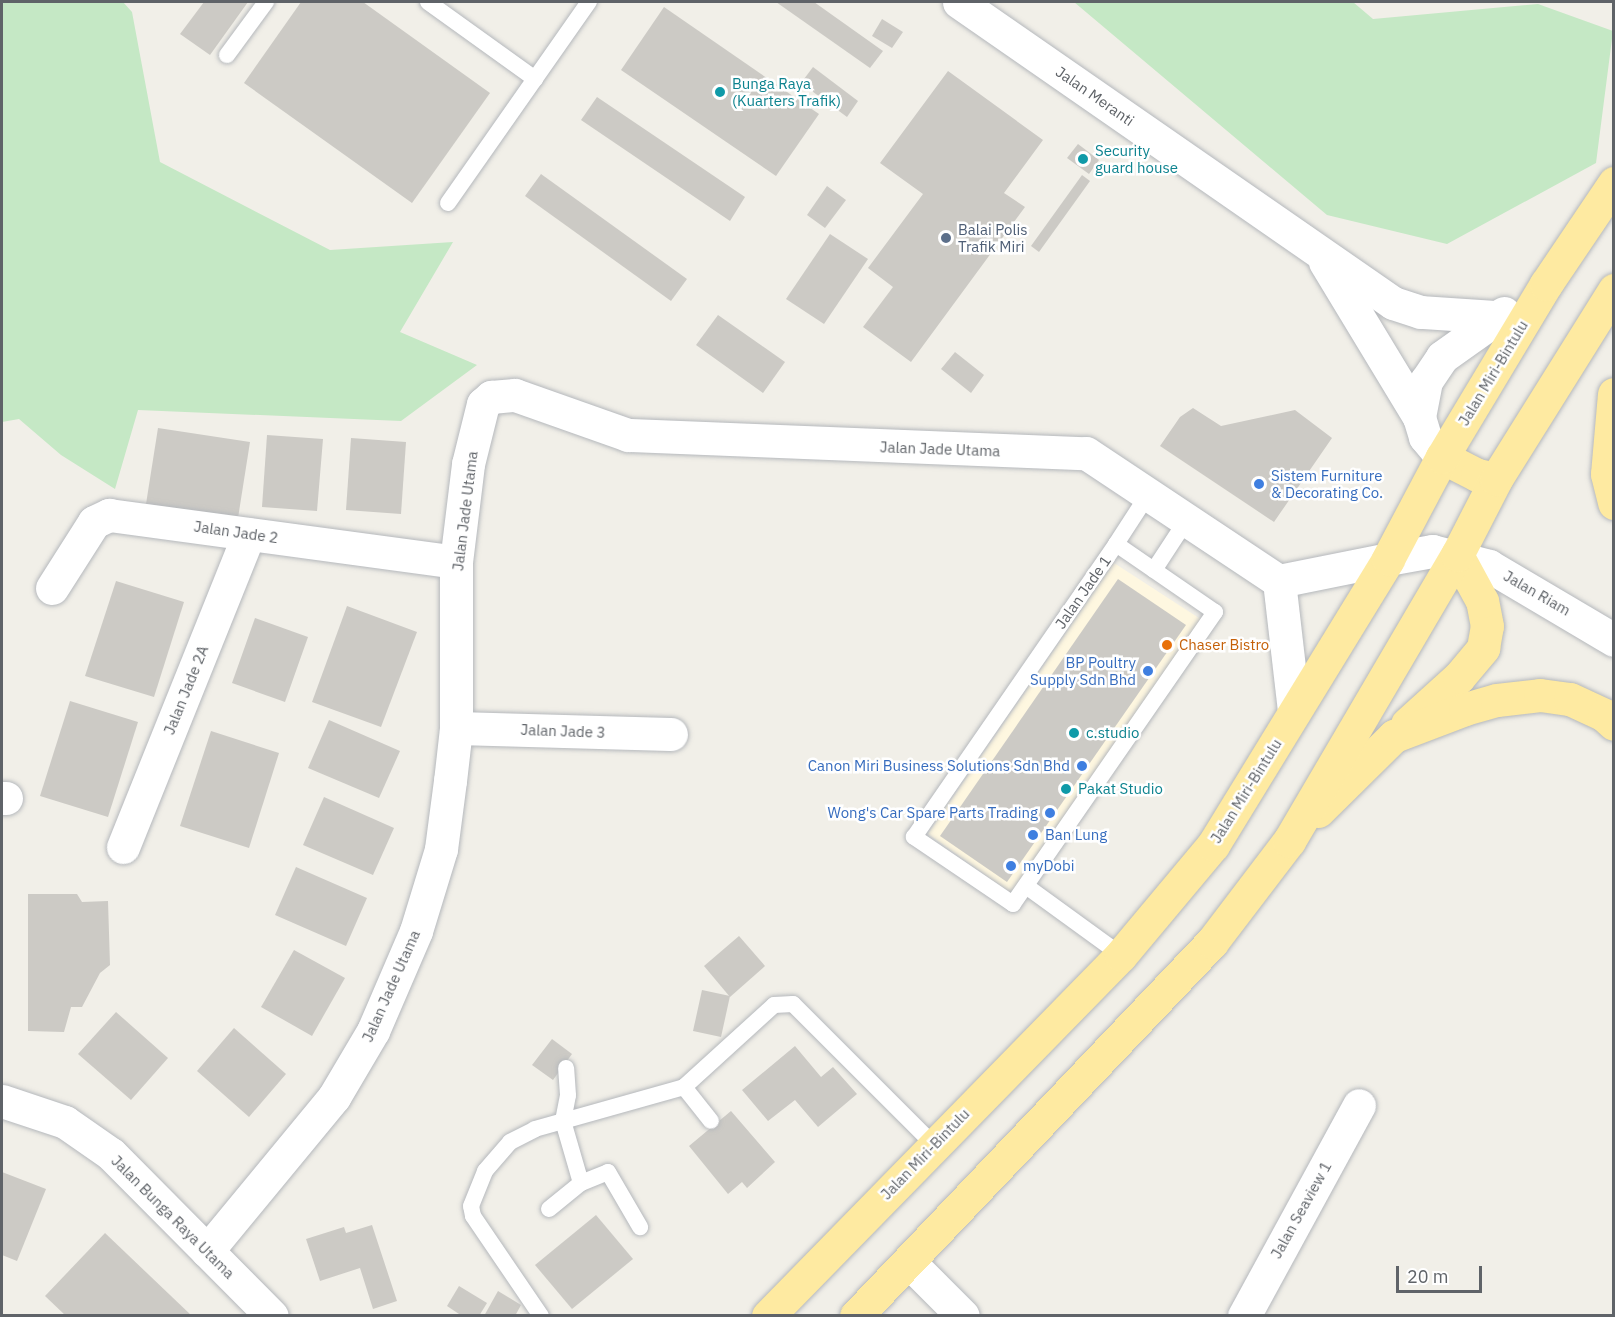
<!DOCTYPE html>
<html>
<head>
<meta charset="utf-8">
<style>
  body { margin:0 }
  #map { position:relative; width:1615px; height:1317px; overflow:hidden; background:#f1efe8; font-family:"IBM Plex Sans",sans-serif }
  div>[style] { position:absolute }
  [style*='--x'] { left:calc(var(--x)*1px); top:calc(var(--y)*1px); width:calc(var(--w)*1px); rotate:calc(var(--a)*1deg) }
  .commercial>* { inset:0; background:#fef7e0 }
  .green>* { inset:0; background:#c5e8c5 }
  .building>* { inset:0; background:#cccac5 }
  .roads { filter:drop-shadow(0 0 2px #b5b8bc) drop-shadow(0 0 2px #b5b8bc) }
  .service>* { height:16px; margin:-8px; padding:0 8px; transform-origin:8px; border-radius:8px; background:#fff }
  .minor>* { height:33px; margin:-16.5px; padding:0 16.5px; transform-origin:16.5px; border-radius:16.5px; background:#fff }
  .secondary>* { height:33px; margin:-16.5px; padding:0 16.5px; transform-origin:16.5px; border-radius:16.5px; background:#fff }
  .trunk>* { height:33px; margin:-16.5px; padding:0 16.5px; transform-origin:16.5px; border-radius:16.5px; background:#feeaa1 }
  .dots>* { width:16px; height:16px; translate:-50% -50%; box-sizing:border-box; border:3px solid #fff; border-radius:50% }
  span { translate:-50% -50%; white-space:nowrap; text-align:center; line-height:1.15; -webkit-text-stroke:5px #fff; paint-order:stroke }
  .culture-label { font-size:15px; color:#0d838f }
  .left { translate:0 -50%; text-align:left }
  .street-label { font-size:15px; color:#5f6368 }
  .service-label { font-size:15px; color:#4e5e75 }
  .shop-label { font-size:15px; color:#366cbe }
  .right { translate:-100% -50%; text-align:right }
  .food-label { font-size:15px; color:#c56008 }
  .frame { position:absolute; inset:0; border:3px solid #5f6368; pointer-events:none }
  .scale { position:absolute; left:1396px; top:1266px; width:86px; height:27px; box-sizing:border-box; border:3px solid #5f6368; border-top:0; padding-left:8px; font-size:18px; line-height:21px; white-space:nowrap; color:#5f6368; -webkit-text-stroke:4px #fff; paint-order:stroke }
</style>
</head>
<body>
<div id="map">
  <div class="commercial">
    <i style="clip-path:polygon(1114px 563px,1202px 620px,1014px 895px,928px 834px)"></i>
  </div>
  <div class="green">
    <i style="clip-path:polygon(2px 2px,123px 2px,132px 12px,160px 162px,330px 250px,453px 242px,400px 332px,477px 365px,401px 421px,138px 410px,115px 489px,61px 455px,19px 419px,2px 422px)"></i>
    <i style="clip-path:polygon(1074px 2px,1353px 2px,1373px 19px,1538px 4px,1613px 31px,1596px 163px,1447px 244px,1327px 215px)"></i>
  </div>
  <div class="building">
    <i style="clip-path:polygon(204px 2px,248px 2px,210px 55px,180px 34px)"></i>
    <i style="clip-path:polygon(301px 2px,363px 2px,490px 93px,412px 203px,244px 83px)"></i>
    <i style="clip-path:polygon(776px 2px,814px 2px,883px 51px,870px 68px)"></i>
    <i style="clip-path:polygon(664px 7px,819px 114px,776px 176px,621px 70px)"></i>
    <i style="clip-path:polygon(882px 19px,903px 32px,892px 48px,872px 36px)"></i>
    <i style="clip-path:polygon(813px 67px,858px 101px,847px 117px,801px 83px)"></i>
    <i style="clip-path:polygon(948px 71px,1043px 140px,1004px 193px,1025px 207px,911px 362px,863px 327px,893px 287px,868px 268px,923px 194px,880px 163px)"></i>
    <i style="clip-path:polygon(597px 97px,745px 197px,730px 221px,581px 120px)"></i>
    <i style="clip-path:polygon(1078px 144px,1099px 160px,1089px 174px,1067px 158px)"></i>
    <i style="clip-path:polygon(541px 174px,687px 279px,671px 301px,525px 196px)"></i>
    <i style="clip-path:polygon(1082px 175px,1090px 181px,1039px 252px,1031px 246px)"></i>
    <i style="clip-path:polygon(827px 186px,846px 200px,825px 228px,807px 215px)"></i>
    <i style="clip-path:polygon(830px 234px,868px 259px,824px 324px,786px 299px)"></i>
    <i style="clip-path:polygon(718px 315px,785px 362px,763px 393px,696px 345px)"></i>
    <i style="clip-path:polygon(955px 352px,984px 375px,971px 393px,941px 369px)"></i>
    <i style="clip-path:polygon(1193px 408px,1221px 426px,1295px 410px,1332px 438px,1274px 522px,1160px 446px,1180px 417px)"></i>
    <i style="clip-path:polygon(158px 428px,250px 442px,238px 518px,146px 504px)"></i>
    <i style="clip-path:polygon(267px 435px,323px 439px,317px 511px,262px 507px)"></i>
    <i style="clip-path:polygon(351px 438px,406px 442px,401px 514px,346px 510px)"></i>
    <i style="clip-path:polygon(1118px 579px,1186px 625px,1007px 882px,940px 836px)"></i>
    <i style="clip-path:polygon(116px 581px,184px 602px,154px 697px,85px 676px)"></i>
    <i style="clip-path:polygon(347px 606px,417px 632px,381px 727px,312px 702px)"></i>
    <i style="clip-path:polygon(255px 618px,308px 637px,285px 702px,232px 683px)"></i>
    <i style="clip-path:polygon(70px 701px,138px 722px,108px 817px,40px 796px)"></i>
    <i style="clip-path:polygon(329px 720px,400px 751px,379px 798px,308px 768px)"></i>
    <i style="clip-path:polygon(211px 731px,279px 753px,249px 848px,180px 826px)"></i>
    <i style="clip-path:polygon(324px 797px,394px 828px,373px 875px,303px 845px)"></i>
    <i style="clip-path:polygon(296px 867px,367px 898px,346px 946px,275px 915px)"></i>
    <i style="clip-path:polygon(28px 894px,77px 894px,82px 902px,108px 901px,110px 965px,100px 973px,82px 1007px,71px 1007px,64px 1032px,28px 1031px)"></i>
    <i style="clip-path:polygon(739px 936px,765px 966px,730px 997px,704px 966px)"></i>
    <i style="clip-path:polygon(294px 950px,345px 978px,312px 1036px,261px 1007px)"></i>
    <i style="clip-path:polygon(702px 990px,730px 996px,721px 1037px,693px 1031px)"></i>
    <i style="clip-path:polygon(116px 1012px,168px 1058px,131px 1100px,78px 1054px)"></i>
    <i style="clip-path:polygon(234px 1028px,286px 1074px,249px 1117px,197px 1071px)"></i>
    <i style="clip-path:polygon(552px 1039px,572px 1054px,553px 1080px,532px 1065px)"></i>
    <i style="clip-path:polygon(795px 1046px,821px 1077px,833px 1067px,857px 1094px,818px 1127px,795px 1100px,768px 1121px,742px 1090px)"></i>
    <i style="clip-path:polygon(731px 1111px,775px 1162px,747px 1188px,742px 1182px,728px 1194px,689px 1146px)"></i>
    <i style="clip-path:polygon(2px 1172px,46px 1189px,17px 1261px,2px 1255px)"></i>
    <i style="clip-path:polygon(596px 1215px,633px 1259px,572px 1309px,535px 1265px)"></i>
    <i style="clip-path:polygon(372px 1225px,397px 1301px,373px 1309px,360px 1268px,320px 1281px,306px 1239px,344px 1227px,346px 1233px)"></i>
    <i style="clip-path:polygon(105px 1233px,192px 1316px,66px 1316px,45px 1296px)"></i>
    <i style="clip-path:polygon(459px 1286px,487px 1303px,479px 1316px,462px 1316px,447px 1306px)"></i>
    <i style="clip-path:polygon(498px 1291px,521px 1305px,515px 1316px,484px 1316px)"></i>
  </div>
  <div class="roads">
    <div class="service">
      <i style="--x:428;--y:2;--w:132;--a:35.7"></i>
      <i style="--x:227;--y:55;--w:66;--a:-53.7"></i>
      <i style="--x:448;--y:203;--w:246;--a:-55"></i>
      <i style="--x:1116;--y:544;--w:120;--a:34.5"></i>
      <i style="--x:1215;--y:612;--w:355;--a:124.7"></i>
      <i style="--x:1013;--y:904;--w:120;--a:-145.9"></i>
      <i style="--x:914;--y:837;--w:356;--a:-55.4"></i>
      <i style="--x:1116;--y:544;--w:61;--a:-57.1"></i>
      <i style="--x:1154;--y:570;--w:62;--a:-56.8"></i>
      <i style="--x:1026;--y:886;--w:117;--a:36"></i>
      <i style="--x:684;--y:1087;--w:43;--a:51.5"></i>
      <i style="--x:581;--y:1183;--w:29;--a:-22"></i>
      <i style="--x:608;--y:1172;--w:64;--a:59.8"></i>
      <i style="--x:549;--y:1209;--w:41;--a:-39.1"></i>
      <i style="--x:581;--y:1183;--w:65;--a:-106.2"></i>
      <i style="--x:563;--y:1121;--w:26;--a:-79"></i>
      <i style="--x:568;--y:1095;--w:27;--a:-94"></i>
      <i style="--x:541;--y:1316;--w:121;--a:-124.2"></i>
      <i style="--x:473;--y:1216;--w:10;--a:-101"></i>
      <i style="--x:471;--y:1206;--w:38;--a:-68"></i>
      <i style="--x:485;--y:1171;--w:38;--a:-49"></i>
      <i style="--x:510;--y:1142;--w:28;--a:-27"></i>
      <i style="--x:535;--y:1129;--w:155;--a:-15.7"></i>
      <i style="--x:684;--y:1087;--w:122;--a:-42.3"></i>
      <i style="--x:774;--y:1005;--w:19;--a:-3"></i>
      <i style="--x:793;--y:1004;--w:199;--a:45"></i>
    </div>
    <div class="minor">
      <i style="--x:959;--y:2;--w:528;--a:34.74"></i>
      <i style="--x:1393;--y:303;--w:29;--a:18"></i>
      <i style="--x:1421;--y:312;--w:76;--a:3.8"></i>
      <i style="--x:1325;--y:262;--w:181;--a:58.8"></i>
      <i style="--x:1419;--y:417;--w:21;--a:73"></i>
      <i style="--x:1425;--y:437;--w:26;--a:50"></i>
      <i style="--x:1419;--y:417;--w:37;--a:-79"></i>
      <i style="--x:1426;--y:381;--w:29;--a:-56"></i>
      <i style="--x:1442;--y:357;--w:76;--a:-35.4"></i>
      <i style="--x:1279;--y:581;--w:131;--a:83.4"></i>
      <i style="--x:52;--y:588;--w:78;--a:-57.5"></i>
      <i style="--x:94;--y:522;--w:17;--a:-25"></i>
      <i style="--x:109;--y:515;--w:350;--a:7.7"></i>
      <i style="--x:456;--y:728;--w:215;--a:1.6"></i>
      <i style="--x:2;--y:798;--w:4;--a:0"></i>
      <i style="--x:123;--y:847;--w:337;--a:-68.1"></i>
      <i style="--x:2;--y:1101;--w:66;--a:18.4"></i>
      <i style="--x:65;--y:1122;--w:56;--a:34.8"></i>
      <i style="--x:111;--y:1154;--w:228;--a:45.2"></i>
      <i style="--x:207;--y:1251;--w:200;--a:-50.5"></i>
      <i style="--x:334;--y:1097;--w:77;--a:-59.4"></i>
      <i style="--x:373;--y:1031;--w:109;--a:-66.7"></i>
      <i style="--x:416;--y:931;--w:86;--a:-73"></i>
      <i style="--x:441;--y:849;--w:69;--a:-82.5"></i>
      <i style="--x:450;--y:781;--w:53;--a:-83.5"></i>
      <i style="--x:456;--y:728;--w:166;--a:-90"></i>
      <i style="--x:456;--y:562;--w:99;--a:-83"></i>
      <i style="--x:468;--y:464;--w:62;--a:-76"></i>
      <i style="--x:483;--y:404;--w:11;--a:-41"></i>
      <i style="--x:491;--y:397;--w:24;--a:-5"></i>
      <i style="--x:515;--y:395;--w:120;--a:19.5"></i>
      <i style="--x:628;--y:435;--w:458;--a:2.3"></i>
      <i style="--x:1086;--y:453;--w:232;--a:33.6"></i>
      <i style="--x:1279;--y:581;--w:111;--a:-11.4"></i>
      <i style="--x:909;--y:1262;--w:76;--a:45"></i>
      <i style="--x:1244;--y:1316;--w:240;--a:-61.4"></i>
    </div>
    <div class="secondary">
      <i style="--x:1388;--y:559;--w:45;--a:-10.3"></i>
      <i style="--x:1432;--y:551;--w:59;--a:14.7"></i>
      <i style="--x:1489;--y:566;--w:145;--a:30.6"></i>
    </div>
    <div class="trunk">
      <i style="--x:1614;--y:394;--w:80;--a:95"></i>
      <i style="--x:1607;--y:474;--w:30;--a:76"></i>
      <i style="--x:1442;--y:457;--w:39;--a:27"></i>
      <i style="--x:1477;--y:475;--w:19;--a:12"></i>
      <i style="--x:1407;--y:724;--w:70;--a:-42.1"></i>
      <i style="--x:1459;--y:677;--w:38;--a:-50"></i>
      <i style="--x:1483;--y:648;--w:22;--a:-80"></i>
      <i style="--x:1487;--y:626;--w:25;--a:-101"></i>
      <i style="--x:1482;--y:601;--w:52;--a:-118.5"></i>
      <i style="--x:1318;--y:811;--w:107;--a:-44.6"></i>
      <i style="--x:1394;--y:736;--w:76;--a:-20.8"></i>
      <i style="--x:1465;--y:709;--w:33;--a:-16"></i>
      <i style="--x:1497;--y:700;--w:43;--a:-6.6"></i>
      <i style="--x:1540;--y:695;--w:30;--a:8"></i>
      <i style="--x:1570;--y:699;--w:38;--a:25"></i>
      <i style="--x:1604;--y:715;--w:13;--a:42"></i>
      <i style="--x:768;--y:1316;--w:505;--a:-45.64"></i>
      <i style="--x:1121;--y:955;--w:143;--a:-50.1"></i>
      <i style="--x:1213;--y:845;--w:335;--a:-58.5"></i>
      <i style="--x:1388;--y:559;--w:115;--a:-62.1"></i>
      <i style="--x:1442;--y:457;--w:202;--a:-59"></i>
      <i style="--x:1546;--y:284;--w:122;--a:-56"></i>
      <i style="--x:856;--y:1316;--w:516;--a:-46.41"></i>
      <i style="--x:1212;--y:942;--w:127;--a:-52.7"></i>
      <i style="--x:1289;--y:841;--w:332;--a:-59.6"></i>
      <i style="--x:1457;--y:555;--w:85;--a:-62.8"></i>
      <i style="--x:1496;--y:479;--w:223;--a:-58"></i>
    </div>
  </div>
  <div class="dots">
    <i style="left:720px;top:92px;background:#0f9aa8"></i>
    <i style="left:1083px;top:159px;background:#0f9aa8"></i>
    <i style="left:946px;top:238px;background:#5c6f8a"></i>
    <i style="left:1259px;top:484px;background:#3f7fe0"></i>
    <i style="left:1167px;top:645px;background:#e8710a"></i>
    <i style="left:1148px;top:671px;background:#3f7fe0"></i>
    <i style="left:1074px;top:733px;background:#0f9aa8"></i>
    <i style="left:1082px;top:766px;background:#3f7fe0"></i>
    <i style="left:1066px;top:789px;background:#0f9aa8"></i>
    <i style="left:1050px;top:813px;background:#3f7fe0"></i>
    <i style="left:1033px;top:835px;background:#3f7fe0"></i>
    <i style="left:1011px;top:866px;background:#3f7fe0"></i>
  </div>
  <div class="culture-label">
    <span class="left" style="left:732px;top:92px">Bunga Raya<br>(Kuarters Trafik)</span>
    <span class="left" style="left:1095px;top:159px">Security<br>guard house</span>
    <span class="left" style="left:1086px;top:733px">c.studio</span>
    <span class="left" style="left:1078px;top:789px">Pakat Studio</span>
  </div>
  <div class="street-label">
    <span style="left:1095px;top:96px;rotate:35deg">Jalan Meranti</span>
    <span style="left:1493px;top:373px;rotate:-59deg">Jalan Miri-Bintulu</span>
    <span style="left:940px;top:449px;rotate:2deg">Jalan Jade Utama</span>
    <span style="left:465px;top:511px;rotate:-83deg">Jalan Jade Utama</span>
    <span style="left:236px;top:532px;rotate:8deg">Jalan Jade 2</span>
    <span style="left:1083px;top:592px;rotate:-55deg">Jalan Jade 1</span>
    <span style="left:1537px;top:593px;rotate:30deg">Jalan Riam</span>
    <span style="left:186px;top:690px;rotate:-68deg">Jalan Jade 2A</span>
    <span style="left:563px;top:731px;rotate:2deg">Jalan Jade 3</span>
    <span style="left:1246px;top:791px;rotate:-58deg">Jalan Miri-Bintulu</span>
    <span style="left:391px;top:986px;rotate:-66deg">Jalan Jade Utama</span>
    <span style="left:925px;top:1154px;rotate:-46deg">Jalan Miri-Bintulu</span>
    <span style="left:1301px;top:1210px;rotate:-61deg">Jalan Seaview 1</span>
    <span style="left:173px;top:1217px;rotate:45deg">Jalan Bunga Raya Utama</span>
  </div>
  <div class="service-label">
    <span class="left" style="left:958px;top:238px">Balai Polis<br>Trafik Miri</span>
  </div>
  <div class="shop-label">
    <span class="left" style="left:1271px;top:484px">Sistem Furniture<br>&amp; Decorating Co.</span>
    <span class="right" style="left:1136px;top:671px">BP Poultry<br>Supply Sdn Bhd</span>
    <span class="right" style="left:1070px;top:766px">Canon Miri Business Solutions Sdn Bhd</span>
    <span class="right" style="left:1038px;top:813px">Wong's Car Spare Parts Trading</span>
    <span class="left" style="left:1045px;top:835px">Ban Lung</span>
    <span class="left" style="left:1023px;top:866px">myDobi</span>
  </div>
  <div class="food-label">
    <span class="left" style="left:1179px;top:645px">Chaser Bistro</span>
  </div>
  <div class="frame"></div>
  <div class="scale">20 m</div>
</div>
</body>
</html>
